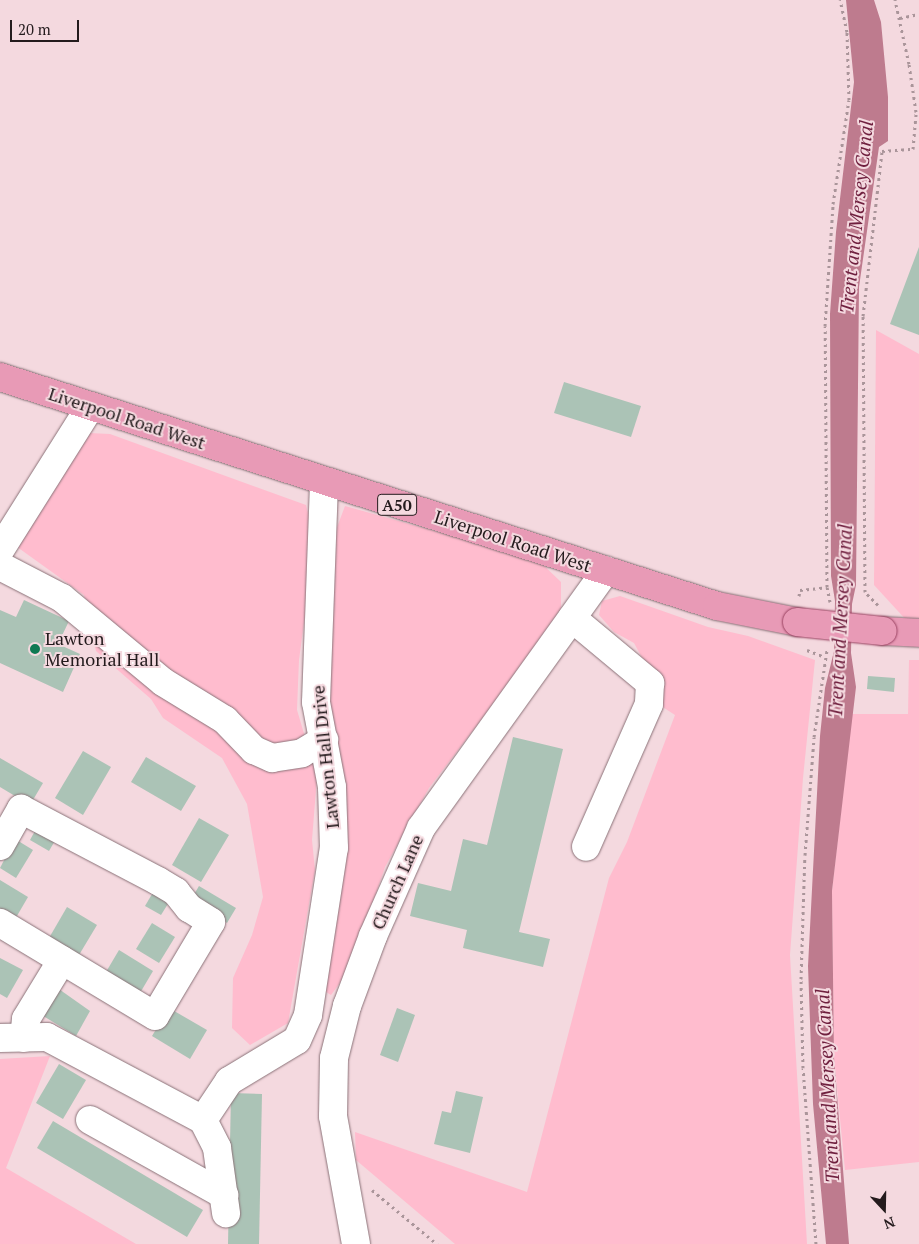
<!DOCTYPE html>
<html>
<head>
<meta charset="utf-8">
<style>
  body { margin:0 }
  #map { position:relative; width:919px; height:1244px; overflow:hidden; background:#f4d9df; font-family:"PT Serif",serif }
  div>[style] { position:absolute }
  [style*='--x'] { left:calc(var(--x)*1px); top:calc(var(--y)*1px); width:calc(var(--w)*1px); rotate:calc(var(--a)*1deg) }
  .green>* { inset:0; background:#ffbcce }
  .water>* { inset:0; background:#be7b8e }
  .building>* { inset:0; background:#abc3b6 }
  .path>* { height:3px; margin-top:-1.5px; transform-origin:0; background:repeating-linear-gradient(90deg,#aa959a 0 2.5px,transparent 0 6.5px) }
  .roads { filter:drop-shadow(0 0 1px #8a7278) drop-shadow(0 0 1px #8a7278) }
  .minor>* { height:28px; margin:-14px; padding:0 14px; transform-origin:14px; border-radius:14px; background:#fff }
  .major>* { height:28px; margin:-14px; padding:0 14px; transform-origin:14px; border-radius:14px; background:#e89ab6 }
  .bridges { filter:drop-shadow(0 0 1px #994261) drop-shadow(0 0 1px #994261) }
  .major-bridge>* { height:28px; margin:-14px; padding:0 14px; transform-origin:14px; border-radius:14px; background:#e89ab6 }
  .dots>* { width:14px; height:14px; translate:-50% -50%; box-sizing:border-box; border:2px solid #f4d9df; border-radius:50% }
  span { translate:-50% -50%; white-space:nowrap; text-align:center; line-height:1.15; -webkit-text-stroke:4px #f4d9df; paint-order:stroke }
  .shield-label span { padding:1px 4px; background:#f4d9df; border:1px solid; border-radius:4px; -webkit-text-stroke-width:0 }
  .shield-label { font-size:16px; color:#241b1d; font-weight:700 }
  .street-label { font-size:18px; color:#241b1d }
  .poi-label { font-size:18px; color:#241b1d }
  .left { translate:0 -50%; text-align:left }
  .water-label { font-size:19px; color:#6f1f3e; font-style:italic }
  .north { position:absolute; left:859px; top:1184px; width:50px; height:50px; -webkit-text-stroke:4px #f4d9df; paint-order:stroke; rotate:159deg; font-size:14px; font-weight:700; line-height:20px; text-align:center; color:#241b1d }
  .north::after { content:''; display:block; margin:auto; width:18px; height:22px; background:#241b1d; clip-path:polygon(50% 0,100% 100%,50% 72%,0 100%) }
  .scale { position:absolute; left:10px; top:20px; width:69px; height:22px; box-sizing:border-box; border:2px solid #241b1d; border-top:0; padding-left:6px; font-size:15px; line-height:18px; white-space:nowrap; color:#241b1d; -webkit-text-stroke:4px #f4d9df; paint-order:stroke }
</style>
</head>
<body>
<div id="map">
  <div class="green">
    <i style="clip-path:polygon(876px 330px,919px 354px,919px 622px,908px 622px,874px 585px)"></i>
    <i style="clip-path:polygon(89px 433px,110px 434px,306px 505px,315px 540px,299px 660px,297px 710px,317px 777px,312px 840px,315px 870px,288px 1023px,250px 1045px,232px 1028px,233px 978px,252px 935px,263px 897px,247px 804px,222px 758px,163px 718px,151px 699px,96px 651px,84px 595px,13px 544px)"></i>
    <i style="clip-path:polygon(345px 506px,538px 560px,561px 582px,561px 608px,540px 643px,429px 788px,385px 867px,351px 968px,331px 995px,321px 989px,329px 731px,330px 546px)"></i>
    <i style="clip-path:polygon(620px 596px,708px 627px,748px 636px,815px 660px,803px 778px,790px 955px,807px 1244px,455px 1244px,356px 1160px,355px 1132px,527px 1192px,609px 878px,627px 842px,675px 715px,658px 704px,656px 684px,634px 643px,614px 632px,599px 615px,602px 601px)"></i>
    <i style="clip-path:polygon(909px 660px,919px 660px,919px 1162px,845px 1170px,834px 1057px,832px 891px,852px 714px,908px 714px)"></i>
    <i style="clip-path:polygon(50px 1056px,6px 1168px,136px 1244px,0 1244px,0 1059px)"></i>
  </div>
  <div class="water">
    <i style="clip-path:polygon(846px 0,874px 0,881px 22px,888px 97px,888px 141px,879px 147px,859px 287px,856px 585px,852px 604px,851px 653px,856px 687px,832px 891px,834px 1057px,849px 1244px,826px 1244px,813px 1104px,808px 966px,820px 736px,825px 688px,834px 651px,835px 601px,831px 576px,830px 314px,836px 232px,854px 82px)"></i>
  </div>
  <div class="building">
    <i style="clip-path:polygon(919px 247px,919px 335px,890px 324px)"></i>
    <i style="clip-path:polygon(564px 382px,641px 406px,631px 437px,554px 413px)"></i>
    <i style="clip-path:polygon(24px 600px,69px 621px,58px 644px,80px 654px,63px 692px,0 663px,0 610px,16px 617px)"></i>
    <i style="clip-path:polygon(868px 676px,895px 678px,894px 692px,867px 689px)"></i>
    <i style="clip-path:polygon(513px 737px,563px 749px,519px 932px,550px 939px,543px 967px,463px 948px,467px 930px,410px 916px,418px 883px,451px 891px,463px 839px,487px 845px)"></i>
    <i style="clip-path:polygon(83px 751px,111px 767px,83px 815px,55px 798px)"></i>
    <i style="clip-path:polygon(146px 757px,196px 786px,181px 811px,131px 782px)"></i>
    <i style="clip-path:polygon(0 758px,43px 783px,30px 805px,0 787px)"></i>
    <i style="clip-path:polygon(199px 818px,229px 835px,201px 882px,172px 865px)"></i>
    <i style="clip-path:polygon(41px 820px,60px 832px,49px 851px,30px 840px)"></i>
    <i style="clip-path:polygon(15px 839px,33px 850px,16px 878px,0 868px)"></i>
    <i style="clip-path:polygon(0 880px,28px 897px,14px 921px,0 912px)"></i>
    <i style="clip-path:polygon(199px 886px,236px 908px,227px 923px,190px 901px)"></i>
    <i style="clip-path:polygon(155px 889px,171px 899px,161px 915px,145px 906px)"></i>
    <i style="clip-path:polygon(67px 907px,97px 925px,79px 955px,49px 938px)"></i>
    <i style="clip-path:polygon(152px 923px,175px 937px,159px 963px,136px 949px)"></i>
    <i style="clip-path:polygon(119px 950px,153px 971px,140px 993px,106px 972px)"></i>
    <i style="clip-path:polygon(0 958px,23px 970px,7px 998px,0 994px)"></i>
    <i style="clip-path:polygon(56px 987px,90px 1011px,76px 1036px,40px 1014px)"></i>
    <i style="clip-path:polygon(169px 1008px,207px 1030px,190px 1059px,152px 1036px)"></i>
    <i style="clip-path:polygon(397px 1008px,415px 1015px,398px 1062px,380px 1055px)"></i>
    <i style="clip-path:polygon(59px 1064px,86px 1080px,63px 1119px,36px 1103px)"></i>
    <i style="clip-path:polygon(456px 1091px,483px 1097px,470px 1153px,434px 1144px,442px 1111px,451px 1113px)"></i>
    <i style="clip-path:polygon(231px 1093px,262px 1094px,259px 1244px,228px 1244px)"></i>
    <i style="clip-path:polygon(53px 1121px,203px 1210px,187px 1237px,37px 1148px)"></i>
  </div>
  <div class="path">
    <i style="--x:900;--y:18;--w:19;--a:-12"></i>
    <i style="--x:799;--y:596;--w:6;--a:-81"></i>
    <i style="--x:800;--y:590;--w:27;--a:-6"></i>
    <i style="--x:830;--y:602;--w:15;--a:-101"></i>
    <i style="--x:827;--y:587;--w:261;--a:-90.4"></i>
    <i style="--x:825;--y:326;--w:122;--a:-86.2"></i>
    <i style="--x:833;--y:204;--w:105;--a:-81.3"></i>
    <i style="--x:849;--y:100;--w:68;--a:-91.7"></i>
    <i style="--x:847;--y:32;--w:33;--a:-102"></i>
    <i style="--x:878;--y:605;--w:18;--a:-135"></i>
    <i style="--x:865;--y:592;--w:276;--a:-90.4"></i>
    <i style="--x:863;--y:316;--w:166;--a:-83.4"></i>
    <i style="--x:882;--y:151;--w:31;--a:-4"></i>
    <i style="--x:913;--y:149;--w:37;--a:-85"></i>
    <i style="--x:916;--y:112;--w:49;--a:-98.3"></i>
    <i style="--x:909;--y:64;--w:66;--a:-102.3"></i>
    <i style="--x:807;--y:650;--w:19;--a:21"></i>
    <i style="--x:372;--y:1190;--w:85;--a:39.7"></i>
    <i style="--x:816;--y:1244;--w:176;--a:-94.2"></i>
    <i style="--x:803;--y:1068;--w:89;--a:-91.3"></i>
    <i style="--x:801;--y:979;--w:124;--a:-88.2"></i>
    <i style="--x:805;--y:855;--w:118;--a:-85.6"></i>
    <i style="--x:814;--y:737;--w:88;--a:-81.5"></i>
  </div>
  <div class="roads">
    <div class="minor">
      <i style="--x:0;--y:550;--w:169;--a:-57.8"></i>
      <i style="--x:0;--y:566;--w:70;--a:27.3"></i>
      <i style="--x:62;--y:598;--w:131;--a:39.7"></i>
      <i style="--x:163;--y:682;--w:73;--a:31.5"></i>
      <i style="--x:225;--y:720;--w:42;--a:46"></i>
      <i style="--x:254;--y:750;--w:20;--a:24"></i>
      <i style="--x:272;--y:758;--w:30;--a:-9"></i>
      <i style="--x:302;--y:753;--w:26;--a:-31"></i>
      <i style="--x:572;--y:618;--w:102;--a:39.8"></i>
      <i style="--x:650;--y:683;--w:21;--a:93"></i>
      <i style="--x:649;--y:704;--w:156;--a:113.8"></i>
      <i style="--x:0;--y:846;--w:43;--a:-60.4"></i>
      <i style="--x:21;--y:809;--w:155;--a:27.7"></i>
      <i style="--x:158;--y:881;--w:21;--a:31"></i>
      <i style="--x:176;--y:892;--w:21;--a:51"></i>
      <i style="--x:189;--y:908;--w:26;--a:32"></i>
      <i style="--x:211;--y:922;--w:109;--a:120.8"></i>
      <i style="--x:155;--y:1016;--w:181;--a:-149"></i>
      <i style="--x:0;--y:1038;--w:47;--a:-1.2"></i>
      <i style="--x:47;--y:1037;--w:177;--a:28"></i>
      <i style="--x:203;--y:1120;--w:31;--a:63"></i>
      <i style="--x:217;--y:1148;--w:66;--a:82.1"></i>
      <i style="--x:24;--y:1038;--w:19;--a:-84"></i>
      <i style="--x:26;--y:1019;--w:69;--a:-58.6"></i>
      <i style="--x:90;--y:1120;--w:154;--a:29.2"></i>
      <i style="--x:203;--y:1120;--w:47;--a:-56.3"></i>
      <i style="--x:229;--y:1081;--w:79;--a:-31.1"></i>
      <i style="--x:297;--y:1040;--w:27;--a:-66"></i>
      <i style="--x:308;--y:1015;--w:169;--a:-81.2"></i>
      <i style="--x:334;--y:848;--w:61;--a:-91.9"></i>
      <i style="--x:332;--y:787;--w:86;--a:-100.7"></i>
      <i style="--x:316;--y:702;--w:221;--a:-87.9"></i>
      <i style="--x:356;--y:1244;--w:130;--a:-100.2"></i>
      <i style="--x:333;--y:1116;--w:58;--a:-89"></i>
      <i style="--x:334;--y:1058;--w:54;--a:-76"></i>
      <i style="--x:347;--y:1006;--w:75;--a:-69.6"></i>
      <i style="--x:373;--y:936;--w:118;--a:-66"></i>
      <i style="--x:421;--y:828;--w:317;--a:-54.3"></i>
    </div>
    <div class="major">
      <i style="--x:0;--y:377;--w:753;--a:17.71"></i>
      <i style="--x:717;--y:606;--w:82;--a:11.3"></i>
      <i style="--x:883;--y:631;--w:36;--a:3"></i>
    </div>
  </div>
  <div class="bridges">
    <div class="major-bridge">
      <i style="--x:797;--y:622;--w:86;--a:6"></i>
    </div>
  </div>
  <div class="dots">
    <i style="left:35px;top:649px;background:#107953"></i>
  </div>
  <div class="shield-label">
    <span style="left:397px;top:505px">A50</span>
  </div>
  <div class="street-label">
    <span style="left:127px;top:418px;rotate:18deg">Liverpool Road West</span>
    <span style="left:513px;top:541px;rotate:18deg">Liverpool Road West</span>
    <span style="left:325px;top:757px;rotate:-96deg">Lawton Hall Drive</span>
    <span style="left:397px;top:882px;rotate:-66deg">Church Lane</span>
  </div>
  <div class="poi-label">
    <span class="left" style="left:45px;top:649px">Lawton<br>Memorial Hall</span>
  </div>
  <div class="water-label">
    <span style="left:856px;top:217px;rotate:-84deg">Trent and Mersey Canal</span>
    <span style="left:840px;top:621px;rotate:-87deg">Trent and Mersey Canal</span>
    <span style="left:827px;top:1086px;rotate:-93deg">Trent and Mersey Canal</span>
  </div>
  <div class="north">N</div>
  <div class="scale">20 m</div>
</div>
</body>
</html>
